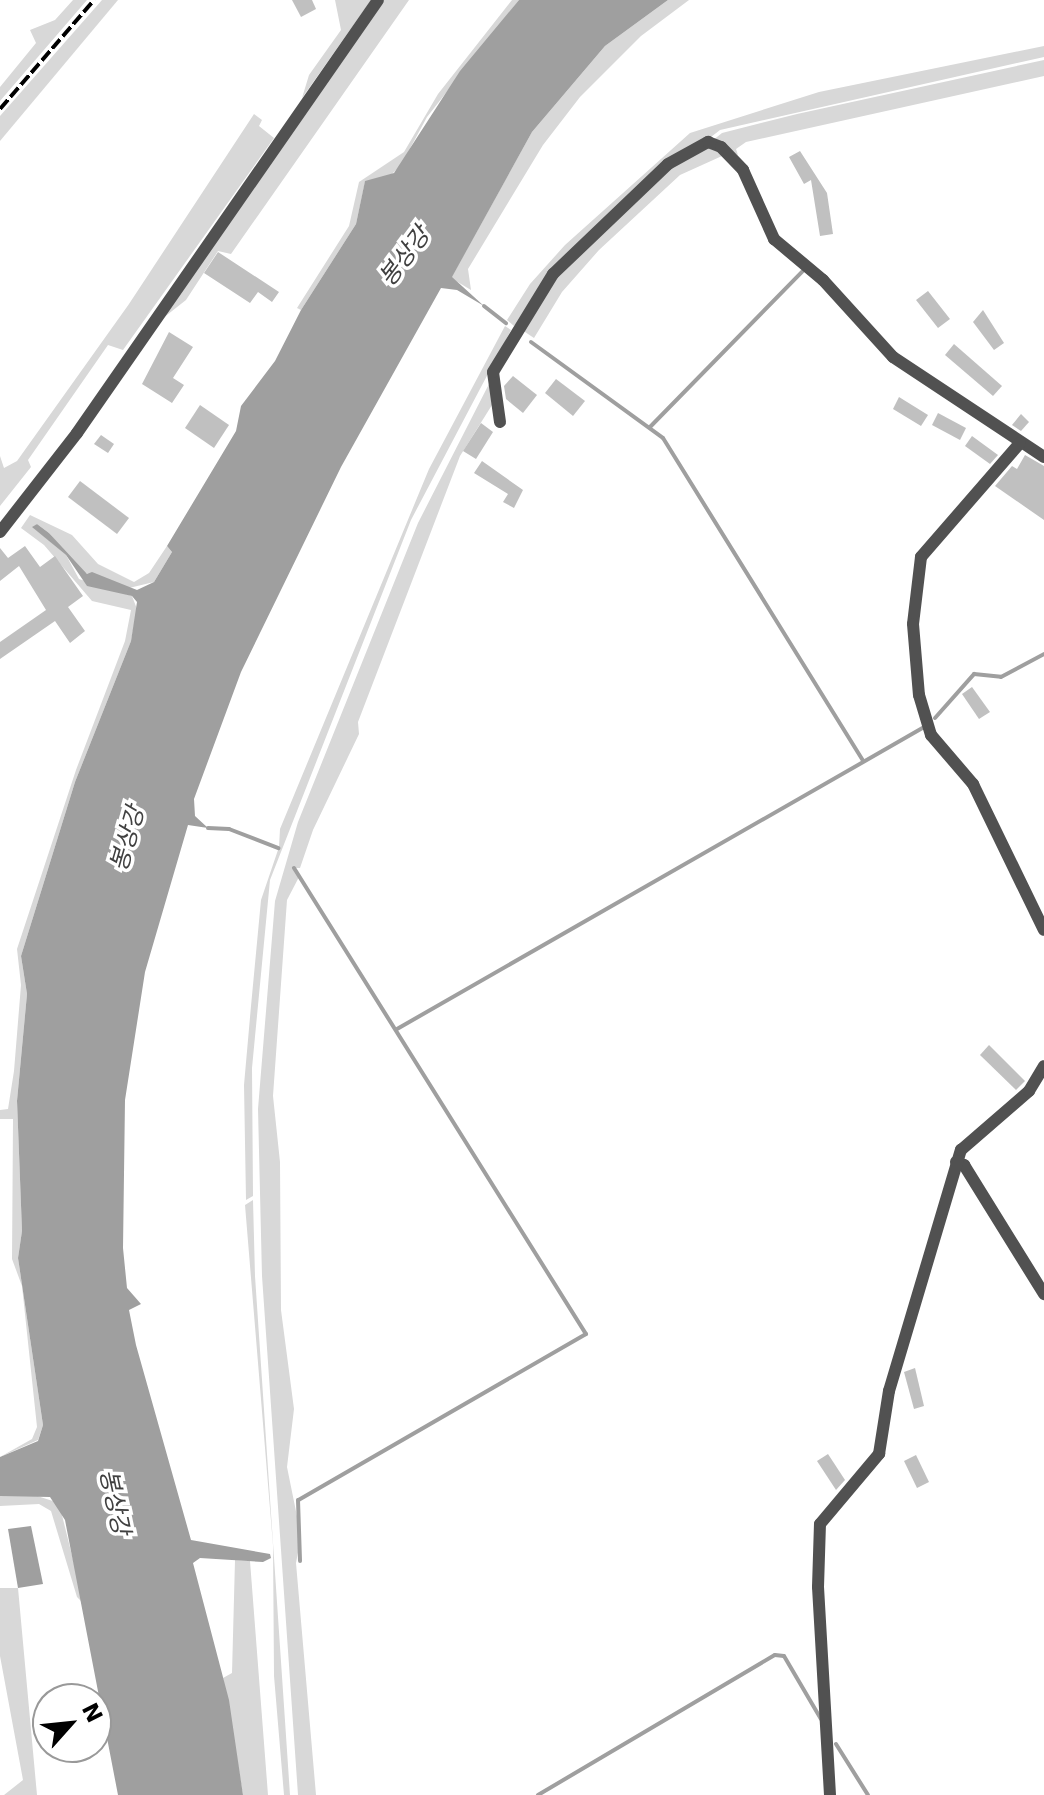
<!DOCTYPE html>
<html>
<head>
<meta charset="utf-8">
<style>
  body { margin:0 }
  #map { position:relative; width:1044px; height:1795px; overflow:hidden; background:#fff; font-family:"DejaVu Sans","Noto Sans KR",sans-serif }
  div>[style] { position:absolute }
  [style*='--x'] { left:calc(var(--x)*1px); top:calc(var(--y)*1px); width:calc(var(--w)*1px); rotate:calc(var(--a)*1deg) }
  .green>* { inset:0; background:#d8d8d8 }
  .water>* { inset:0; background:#9f9f9f }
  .stream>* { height:4px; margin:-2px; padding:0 2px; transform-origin:2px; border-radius:2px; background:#9f9f9f }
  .building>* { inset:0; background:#c0c0c0 }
  .minor>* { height:12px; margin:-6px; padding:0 6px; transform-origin:6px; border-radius:6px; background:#515151 }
  .rail>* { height:4px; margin-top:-2px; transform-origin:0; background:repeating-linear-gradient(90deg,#000 0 12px,transparent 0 16px) }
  span { translate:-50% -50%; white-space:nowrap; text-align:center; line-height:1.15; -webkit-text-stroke:7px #fff; paint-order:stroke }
  .water-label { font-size:24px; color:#404040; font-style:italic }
  .north { position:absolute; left:32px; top:1683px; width:80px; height:80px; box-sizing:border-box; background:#fff; border:2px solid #999; border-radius:50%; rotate:63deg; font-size:22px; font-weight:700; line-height:32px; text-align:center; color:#000 }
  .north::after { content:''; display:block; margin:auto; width:28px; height:36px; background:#000; clip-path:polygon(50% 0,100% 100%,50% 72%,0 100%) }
</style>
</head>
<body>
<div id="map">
  <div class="green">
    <i style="clip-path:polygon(73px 0,87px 0,0 101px,0 87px,36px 43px,30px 30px,55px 20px)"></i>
    <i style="clip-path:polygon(102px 0,118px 0,0 141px,0 116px)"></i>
    <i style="clip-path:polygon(335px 0,371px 0,302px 98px,309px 75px,341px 30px)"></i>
    <i style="clip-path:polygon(384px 0,409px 0,231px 254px,218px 251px,186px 300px,153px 326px)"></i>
    <i style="clip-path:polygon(512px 0,519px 0,427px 117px,401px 165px,389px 177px,365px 182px,356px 224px,301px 310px,297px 308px,349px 226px,359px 182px,404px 152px,438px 94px)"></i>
    <i style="clip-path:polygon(668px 0,689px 0,641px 36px,580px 97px,543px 145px,468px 269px,471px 290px,451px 278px,532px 132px,605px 46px)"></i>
    <i style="clip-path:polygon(1044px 46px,1044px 57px,720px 130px,622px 206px,514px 326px,507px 320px,530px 284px,565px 245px,690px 133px,819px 92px)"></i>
    <i style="clip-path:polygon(1044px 60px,1044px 76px,746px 142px,736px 149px,738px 155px,712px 141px,722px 133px,797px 114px)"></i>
    <i style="clip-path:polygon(254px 114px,262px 120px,259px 126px,274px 138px,123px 350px,108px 345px,28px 460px,31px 467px,0 506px,0 456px,4px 468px,17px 461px,129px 304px)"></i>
    <i style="clip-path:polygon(707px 145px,723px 152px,722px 156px,680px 175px,599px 250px,562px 292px,534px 338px,519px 328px,555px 276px,670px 166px)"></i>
    <i style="clip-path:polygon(505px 326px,511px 330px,411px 520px,270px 880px,252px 1068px,253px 1196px,246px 1200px,244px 1085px,251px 1006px,261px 900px,279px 847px,280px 829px,429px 469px)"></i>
    <i style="clip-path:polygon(490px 382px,492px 405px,460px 456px,358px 722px,359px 734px,313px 830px,300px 868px,293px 868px,299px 877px,287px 900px,273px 1096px,280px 1162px,281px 1310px,294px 1409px,287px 1467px,301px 1536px,296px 1563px,316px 1795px,298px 1795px,262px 1276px,258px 1109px,275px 901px,298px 822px,418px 523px)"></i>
    <i style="clip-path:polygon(30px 515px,72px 535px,98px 564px,134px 582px,149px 573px,167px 546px,172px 552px,154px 582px,129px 588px,82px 572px,49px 533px,37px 524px,33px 527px,66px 555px,79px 579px,132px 596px,137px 609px,131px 641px,75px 782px,21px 956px,27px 994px,17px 1101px,22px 1231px,18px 1258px,43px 1425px,38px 1440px,0 1457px,32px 1439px,37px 1427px,22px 1286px,12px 1259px,13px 1119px,0 1119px,0 1110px,8px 1109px,14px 1071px,21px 985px,17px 949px,76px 770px,125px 641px,131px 610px,92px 601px,44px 545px,21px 528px)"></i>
    <i style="clip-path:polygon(253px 1200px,255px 1276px,290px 1795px,284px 1795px,274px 1676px,273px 1545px,245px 1205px)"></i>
    <i style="clip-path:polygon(31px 1494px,59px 1503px,84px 1604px,77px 1597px,51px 1511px,39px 1504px,0 1506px,0 1496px)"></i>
    <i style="clip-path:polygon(235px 1560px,250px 1561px,268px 1795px,243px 1795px,223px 1678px,232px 1673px)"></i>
    <i style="clip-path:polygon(0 1588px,18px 1588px,37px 1795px,4px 1795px,23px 1780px,0 1656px)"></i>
  </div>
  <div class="water">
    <i style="clip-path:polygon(519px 0,668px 0,605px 46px,532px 132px,452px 277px,484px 306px,457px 290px,441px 288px,341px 467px,241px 672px,194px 799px,195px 816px,208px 828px,188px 825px,145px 972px,125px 1100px,123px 1248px,127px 1288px,141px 1304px,129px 1310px,136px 1345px,191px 1540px,270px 1554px,271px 1558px,263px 1562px,200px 1558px,193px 1563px,229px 1700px,243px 1795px,118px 1795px,65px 1520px,50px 1497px,0 1496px,0 1457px,38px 1441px,43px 1425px,18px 1258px,22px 1231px,17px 1101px,27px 994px,21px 956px,75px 782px,131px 641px,137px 602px,132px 596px,87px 586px,66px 555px,32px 527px,37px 524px,49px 533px,87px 574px,92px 572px,137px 590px,154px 582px,172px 552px,167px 546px,236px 431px,241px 406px,275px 361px,301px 310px,356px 224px,365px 181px,394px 173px,460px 71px)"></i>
    <i style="clip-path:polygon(31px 1526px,43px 1584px,18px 1588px,8px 1529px)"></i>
  </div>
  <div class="stream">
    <i style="--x:484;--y:306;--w:28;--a:38"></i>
    <i style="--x:531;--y:342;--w:163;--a:36"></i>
    <i style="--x:663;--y:438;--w:380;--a:58.2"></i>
    <i style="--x:650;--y:427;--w:220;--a:-45.6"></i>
    <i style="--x:935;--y:718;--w:59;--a:-48.4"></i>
    <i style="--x:974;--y:674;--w:27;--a:6"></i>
    <i style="--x:1001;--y:677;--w:49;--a:-28.1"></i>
    <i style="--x:208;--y:828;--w:21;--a:3"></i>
    <i style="--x:229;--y:829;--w:53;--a:21.2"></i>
    <i style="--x:294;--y:868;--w:550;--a:57.93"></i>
    <i style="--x:586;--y:1334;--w:332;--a:150"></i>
    <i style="--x:298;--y:1500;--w:61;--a:88.1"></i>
    <i style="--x:397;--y:1029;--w:610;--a:-29.8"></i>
    <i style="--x:836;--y:1744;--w:60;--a:57.9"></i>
    <i style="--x:538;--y:1795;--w:275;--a:-30.6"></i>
    <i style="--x:775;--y:1655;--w:9;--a:6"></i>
    <i style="--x:784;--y:1656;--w:73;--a:59.6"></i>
  </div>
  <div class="building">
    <i style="clip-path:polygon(292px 0,312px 0,316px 9px,301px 17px)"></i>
    <i style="clip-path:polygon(800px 151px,827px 193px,833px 234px,820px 236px,811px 180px,804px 184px,789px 157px)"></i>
    <i style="clip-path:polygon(218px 252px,279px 292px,272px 302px,258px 292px,250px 303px,204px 273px)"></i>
    <i style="clip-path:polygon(928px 291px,950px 319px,938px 328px,916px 300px)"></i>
    <i style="clip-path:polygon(983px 310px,1004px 343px,994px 350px,973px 322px)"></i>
    <i style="clip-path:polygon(169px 332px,193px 347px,173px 378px,184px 385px,172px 403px,142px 384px)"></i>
    <i style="clip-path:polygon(954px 344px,1002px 386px,993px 396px,945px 355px)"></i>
    <i style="clip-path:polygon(513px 376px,537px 395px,523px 413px,506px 399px,504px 386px)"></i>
    <i style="clip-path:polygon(556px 379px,585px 401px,573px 416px,545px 393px)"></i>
    <i style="clip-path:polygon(899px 397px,928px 415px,921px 426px,893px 409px)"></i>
    <i style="clip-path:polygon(200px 405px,229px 425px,214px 448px,185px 428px)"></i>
    <i style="clip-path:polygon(938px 413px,966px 428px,960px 440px,932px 425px)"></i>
    <i style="clip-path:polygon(1021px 414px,1029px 422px,1021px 431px,1012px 425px)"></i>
    <i style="clip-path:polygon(481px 423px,493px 432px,476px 459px,463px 451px)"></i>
    <i style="clip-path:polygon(101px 435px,114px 444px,108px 453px,94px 444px)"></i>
    <i style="clip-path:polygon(972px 436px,998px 455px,990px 464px,965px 446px)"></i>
    <i style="clip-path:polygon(1025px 455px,1044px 466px,1044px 520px,995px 486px,1012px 466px,1017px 469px)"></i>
    <i style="clip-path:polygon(482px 461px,523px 490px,514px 508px,503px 502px,508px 494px,474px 473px)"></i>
    <i style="clip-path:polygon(80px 481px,129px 518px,117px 534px,68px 497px)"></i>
    <i style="clip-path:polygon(25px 546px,40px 567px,55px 556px,83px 596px,68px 607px,85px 631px,70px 643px,55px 621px,0 659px,0 642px,46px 610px,19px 566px,0 581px,0 548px,8px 558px)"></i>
    <i style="clip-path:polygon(972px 687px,990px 712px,979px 719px,962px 694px)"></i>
    <i style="clip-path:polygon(989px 1045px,1025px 1081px,1016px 1090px,980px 1055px)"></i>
    <i style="clip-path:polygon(915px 1368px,924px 1406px,914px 1409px,904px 1372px)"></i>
    <i style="clip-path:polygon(828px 1454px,845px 1480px,836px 1490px,817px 1461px)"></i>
    <i style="clip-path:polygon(916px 1455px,929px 1482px,917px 1488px,904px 1461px)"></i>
  </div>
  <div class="minor">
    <i style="--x:500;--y:422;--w:50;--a:-98"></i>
    <i style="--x:493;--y:372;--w:115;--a:-58.5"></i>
    <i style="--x:553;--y:274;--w:159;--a:-43.7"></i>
    <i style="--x:668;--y:164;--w:46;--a:-28.8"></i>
    <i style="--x:708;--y:142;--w:14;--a:21"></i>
    <i style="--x:721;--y:147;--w:32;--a:46"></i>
    <i style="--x:743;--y:170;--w:76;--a:65.8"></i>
    <i style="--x:774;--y:239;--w:64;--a:39.9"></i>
    <i style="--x:823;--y:280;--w:104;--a:47.7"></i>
    <i style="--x:893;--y:357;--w:181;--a:33.5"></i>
    <i style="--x:1020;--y:443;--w:151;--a:131"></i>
    <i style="--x:921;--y:557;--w:67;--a:96.8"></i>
    <i style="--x:913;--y:624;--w:71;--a:85.2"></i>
    <i style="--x:919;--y:695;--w:42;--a:73.3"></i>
    <i style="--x:931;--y:735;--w:65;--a:49.4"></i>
    <i style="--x:973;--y:784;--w:162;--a:64.1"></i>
    <i style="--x:0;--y:532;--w:125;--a:-52.1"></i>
    <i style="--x:77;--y:433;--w:527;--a:-55.19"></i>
    <i style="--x:956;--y:1162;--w:9;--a:21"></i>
    <i style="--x:964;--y:1165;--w:152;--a:58.2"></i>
    <i style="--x:830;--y:1795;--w:208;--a:-93.3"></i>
    <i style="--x:818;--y:1587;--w:63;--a:-88.2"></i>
    <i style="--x:820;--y:1524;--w:92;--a:-49.9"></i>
    <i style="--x:879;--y:1454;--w:64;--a:-81"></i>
    <i style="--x:889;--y:1391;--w:252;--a:-73.4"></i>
    <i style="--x:961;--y:1150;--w:90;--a:-40.9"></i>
    <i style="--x:1029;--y:1091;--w:29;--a:-59"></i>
  </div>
  <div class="rail">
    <i style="--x:0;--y:109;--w:144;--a:-49.2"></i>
  </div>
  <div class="water-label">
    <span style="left:405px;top:257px;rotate:-53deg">봉상강</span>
    <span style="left:128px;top:839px;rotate:-74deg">봉상강</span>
    <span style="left:114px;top:1502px;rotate:78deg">봉상강</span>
  </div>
  <div class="north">N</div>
</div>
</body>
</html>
